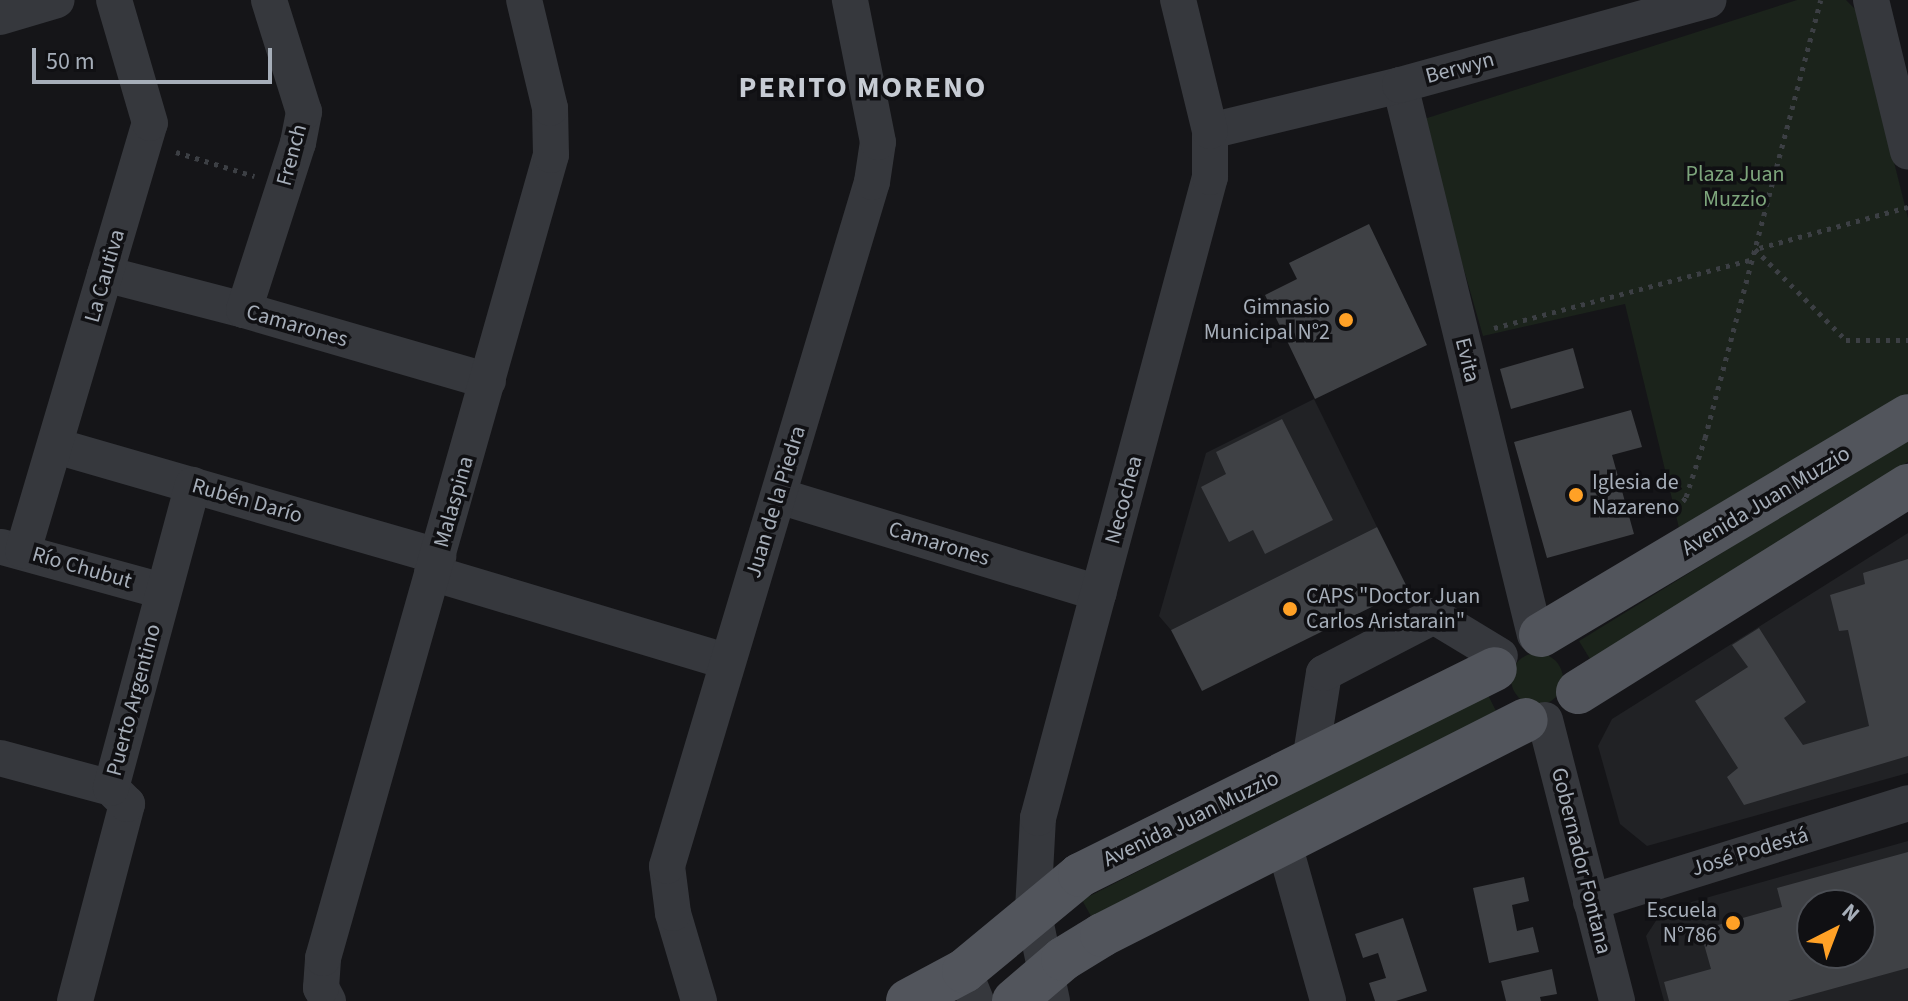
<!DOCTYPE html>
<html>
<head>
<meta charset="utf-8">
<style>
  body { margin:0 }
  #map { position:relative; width:1908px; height:1001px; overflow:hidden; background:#151518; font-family:"Source Sans 3",sans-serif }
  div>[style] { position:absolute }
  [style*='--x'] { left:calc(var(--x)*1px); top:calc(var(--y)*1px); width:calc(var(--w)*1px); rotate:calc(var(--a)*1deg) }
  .built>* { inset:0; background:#212225 }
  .green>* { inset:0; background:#1b231b }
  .round { border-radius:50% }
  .building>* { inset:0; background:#3f4145 }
  .path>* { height:5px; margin-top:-2.5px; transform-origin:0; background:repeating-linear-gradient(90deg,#3c3f44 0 4px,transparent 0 10px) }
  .minor>* { height:36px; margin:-18px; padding:0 18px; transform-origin:18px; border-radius:18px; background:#36383d }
  .major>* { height:44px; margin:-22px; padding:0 22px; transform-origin:22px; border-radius:22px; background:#52555c }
  .dots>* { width:22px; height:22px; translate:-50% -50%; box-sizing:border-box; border:4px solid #101013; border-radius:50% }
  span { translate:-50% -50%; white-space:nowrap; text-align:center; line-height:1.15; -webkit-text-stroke:7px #101013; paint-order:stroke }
  .street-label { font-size:22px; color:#a6aeb9 }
  .park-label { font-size:22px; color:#7da57c }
  .poi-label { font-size:22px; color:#a6aeb9 }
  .right { translate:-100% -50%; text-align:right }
  .left { translate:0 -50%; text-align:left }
  .district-label { font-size:30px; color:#c7ccd4; font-weight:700; letter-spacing:2px }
  .north { position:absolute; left:1796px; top:889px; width:80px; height:80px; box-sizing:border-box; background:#101013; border:2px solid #4c4f55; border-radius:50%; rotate:42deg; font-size:22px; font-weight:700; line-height:32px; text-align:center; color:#a6aeb9 }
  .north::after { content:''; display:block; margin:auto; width:28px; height:36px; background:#ffa126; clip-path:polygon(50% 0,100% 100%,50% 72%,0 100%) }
  .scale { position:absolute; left:32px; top:48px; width:240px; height:36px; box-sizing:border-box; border:4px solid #a6aeb9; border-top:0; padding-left:10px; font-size:24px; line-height:28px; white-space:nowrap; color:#a6aeb9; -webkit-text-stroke:6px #101013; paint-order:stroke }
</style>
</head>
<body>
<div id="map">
  <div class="built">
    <i style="clip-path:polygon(1314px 399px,1377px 527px,1171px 630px,1159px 616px,1206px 453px)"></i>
    <i style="clip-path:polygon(1908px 533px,1908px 773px,1647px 846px,1620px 824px,1598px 746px,1612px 719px)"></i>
    <i style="clip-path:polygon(evenodd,1908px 841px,1908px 1001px,1664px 1001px,1646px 936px,1663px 910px,1908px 841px,1812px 905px,1860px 905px,1860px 953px,1812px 953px,1812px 905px)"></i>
  </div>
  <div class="green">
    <i style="clip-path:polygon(1797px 0,1846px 0,1856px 10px,1908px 218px,1908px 397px,1680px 532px,1625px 304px,1483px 336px,1421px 120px)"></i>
    <i style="clip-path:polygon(1908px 438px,1908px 462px,1590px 659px,1579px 641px)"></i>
    <i class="round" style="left:1511px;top:653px;width:52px;height:52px"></i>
    <i style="clip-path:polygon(1487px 693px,1496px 711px,1092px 918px,1082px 900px)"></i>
  </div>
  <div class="building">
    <i style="clip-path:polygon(1369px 224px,1427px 345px,1315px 399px,1265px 295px,1297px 279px,1289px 263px)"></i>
    <i style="clip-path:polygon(1573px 348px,1584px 388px,1511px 409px,1500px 369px)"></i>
    <i style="clip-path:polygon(1631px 410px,1642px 447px,1612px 455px,1634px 534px,1547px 558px,1514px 442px)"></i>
    <i style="clip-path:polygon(1282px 419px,1333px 520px,1265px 554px,1253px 530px,1229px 542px,1201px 487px,1226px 474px,1216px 452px)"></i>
    <i style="clip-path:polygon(1377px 527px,1408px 589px,1202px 691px,1171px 630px)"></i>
    <i style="clip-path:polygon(1908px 559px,1908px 756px,1744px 805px,1727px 777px,1738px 768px,1695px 701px,1748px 667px,1732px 645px,1759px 628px,1806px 702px,1784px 718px,1803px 745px,1869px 726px,1848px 630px,1839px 631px,1830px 595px,1865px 584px,1863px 573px)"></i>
    <i style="clip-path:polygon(evenodd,1908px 852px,1908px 968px,1788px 1001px,1669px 1001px,1664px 982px,1711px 969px,1700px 930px,1782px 907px,1777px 888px,1908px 852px,1812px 905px,1860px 905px,1860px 953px,1812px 953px,1812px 905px)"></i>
    <i style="clip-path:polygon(1524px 877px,1529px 901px,1512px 905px,1517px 931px,1533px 927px,1539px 952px,1489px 963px,1473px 888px)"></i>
    <i style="clip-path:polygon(1403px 918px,1427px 991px,1396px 1001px,1375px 1001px,1369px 983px,1386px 978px,1378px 953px,1363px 958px,1355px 934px)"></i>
    <i style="clip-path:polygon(1552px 969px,1557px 994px,1540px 997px,1541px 1001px,1506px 1001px,1501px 981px)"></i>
  </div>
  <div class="path">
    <i style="--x:176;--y:152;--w:82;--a:17.1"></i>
    <i style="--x:1908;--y:207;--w:159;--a:164.6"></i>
    <i style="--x:1755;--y:249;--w:129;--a:45"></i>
    <i style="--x:1846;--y:340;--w:62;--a:0"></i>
    <i style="--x:1494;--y:328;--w:268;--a:-14.9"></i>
    <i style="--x:1677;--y:509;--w:15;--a:-53"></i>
    <i style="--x:1686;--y:497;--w:62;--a:-72.1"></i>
    <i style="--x:1705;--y:438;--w:453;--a:-75.2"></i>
  </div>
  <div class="minor">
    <i style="--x:1871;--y:0;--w:156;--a:76.3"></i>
    <i style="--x:0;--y:17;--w:59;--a:-16.6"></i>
    <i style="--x:1400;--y:85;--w:566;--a:76.21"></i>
    <i style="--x:1210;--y:131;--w:195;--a:-13.6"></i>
    <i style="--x:1400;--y:85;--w:320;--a:-15.4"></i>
    <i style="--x:105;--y:274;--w:144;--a:14.5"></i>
    <i style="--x:244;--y:310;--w:254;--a:16.2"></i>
    <i style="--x:244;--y:310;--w:176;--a:-72.1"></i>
    <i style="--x:298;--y:143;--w:32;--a:-79"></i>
    <i style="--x:304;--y:112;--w:117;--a:-107.4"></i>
    <i style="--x:56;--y:446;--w:398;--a:16.1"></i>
    <i style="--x:779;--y:496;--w:334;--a:16.9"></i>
    <i style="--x:2;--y:547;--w:167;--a:15.3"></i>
    <i style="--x:23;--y:551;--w:446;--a:-73.5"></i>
    <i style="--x:150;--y:123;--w:128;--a:-106.3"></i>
    <i style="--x:432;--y:573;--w:307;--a:16.7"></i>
    <i style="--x:1545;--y:720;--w:290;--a:75.6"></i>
    <i style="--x:0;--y:758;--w:115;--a:15.1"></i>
    <i style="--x:1310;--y:761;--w:89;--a:-81"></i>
    <i style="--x:1324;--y:673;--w:124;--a:-27.4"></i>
    <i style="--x:1434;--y:616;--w:77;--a:31.2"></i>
    <i style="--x:1284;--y:844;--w:163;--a:74.3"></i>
    <i style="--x:1591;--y:902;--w:332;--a:-17.3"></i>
    <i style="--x:964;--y:971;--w:32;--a:68"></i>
    <i style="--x:75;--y:1001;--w:204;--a:-75.2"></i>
    <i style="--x:127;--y:804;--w:23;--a:-135"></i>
    <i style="--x:111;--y:788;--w:314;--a:-74.9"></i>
    <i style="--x:328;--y:1001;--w:15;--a:-118"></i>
    <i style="--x:321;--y:988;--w:30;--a:-86"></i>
    <i style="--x:323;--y:958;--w:835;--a:-74.15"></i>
    <i style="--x:551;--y:155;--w:47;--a:-91.2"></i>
    <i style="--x:550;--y:108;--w:111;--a:-103.5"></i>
    <i style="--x:699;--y:1001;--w:92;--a:-106.5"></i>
    <i style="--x:673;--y:913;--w:47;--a:-97.3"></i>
    <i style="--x:667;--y:866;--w:714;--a:-73.32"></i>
    <i style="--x:872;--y:182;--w:40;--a:-81.5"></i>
    <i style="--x:878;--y:142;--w:145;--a:-101.2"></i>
    <i style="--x:1052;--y:1001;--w:93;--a:-101.8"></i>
    <i style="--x:1033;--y:910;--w:92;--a:-86.9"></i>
    <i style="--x:1038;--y:818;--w:664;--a:-74.98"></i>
    <i style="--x:1210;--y:177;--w:46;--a:-90"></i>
    <i style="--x:1210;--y:131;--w:135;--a:-103.7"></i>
  </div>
  <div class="major">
    <i style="--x:1541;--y:635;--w:427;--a:-30.8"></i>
    <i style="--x:1578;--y:692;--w:389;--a:-32"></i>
    <i style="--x:908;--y:1001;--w:64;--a:-28.2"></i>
    <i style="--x:964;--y:971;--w:151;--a:-39.6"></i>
    <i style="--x:1080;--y:875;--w:463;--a:-26.4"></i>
    <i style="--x:1014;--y:1001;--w:65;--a:-40.6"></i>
    <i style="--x:1063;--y:959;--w:46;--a:-31.6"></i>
    <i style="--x:1102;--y:935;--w:475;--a:-26.9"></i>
  </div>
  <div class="dots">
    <i style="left:1346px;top:320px;background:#ffa126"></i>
    <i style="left:1576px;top:495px;background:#ffa126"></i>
    <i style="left:1290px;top:609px;background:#ffa126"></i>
    <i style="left:1733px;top:923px;background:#ffa126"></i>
  </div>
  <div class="street-label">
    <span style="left:1460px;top:68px;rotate:-15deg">Berwyn</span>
    <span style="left:292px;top:155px;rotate:-75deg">French</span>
    <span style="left:105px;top:276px;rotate:-74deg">La Cautiva</span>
    <span style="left:297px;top:326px;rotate:16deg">Camarones</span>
    <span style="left:1467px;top:360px;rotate:76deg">Evita</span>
    <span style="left:1124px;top:500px;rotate:-75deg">Necochea</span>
    <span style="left:247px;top:501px;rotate:16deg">Rubén Darío</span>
    <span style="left:1766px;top:501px;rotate:-31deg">Avenida Juan Muzzio</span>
    <span style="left:454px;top:502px;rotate:-74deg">Malaspina</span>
    <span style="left:776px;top:502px;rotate:-73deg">Juan de la Piedra</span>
    <span style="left:939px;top:544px;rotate:17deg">Camarones</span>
    <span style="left:82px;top:568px;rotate:16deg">Río Chubut</span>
    <span style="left:134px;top:700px;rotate:-75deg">Puerto Argentino</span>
    <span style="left:1191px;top:819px;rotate:-26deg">Avenida Juan Muzzio</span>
    <span style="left:1750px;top:852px;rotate:-17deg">José Podestá</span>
    <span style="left:1581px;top:861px;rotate:76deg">Gobernador Fontana</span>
  </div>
  <div class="park-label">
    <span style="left:1735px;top:187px">Plaza Juan<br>Muzzio</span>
  </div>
  <div class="poi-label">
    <span class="right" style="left:1330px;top:320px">Gimnasio<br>Municipal N°2</span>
    <span class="left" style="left:1592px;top:495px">Iglesia de<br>Nazareno</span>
    <span class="left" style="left:1306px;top:609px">CAPS "Doctor Juan<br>Carlos Aristarain"</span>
    <span class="right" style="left:1717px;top:923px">Escuela<br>N°786</span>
  </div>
  <div class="district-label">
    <span style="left:863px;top:88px">PERITO MORENO</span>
  </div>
  <div class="north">N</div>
  <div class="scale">50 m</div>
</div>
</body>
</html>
